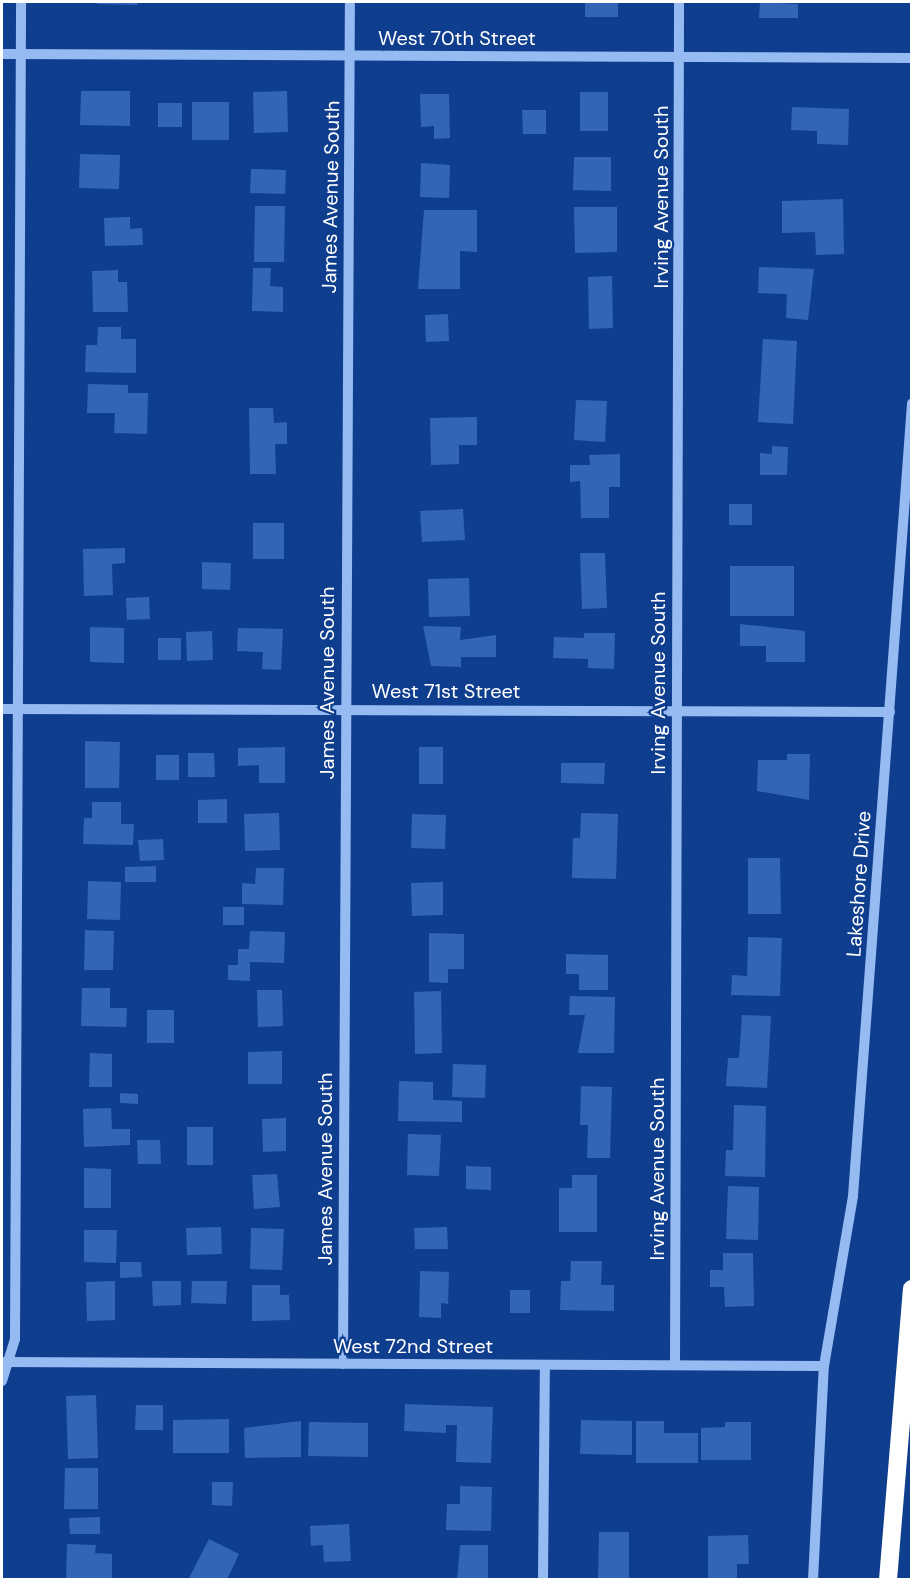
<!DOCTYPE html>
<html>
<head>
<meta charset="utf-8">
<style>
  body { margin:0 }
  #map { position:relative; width:913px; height:1581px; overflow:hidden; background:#0f3e8e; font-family:"DM Sans",sans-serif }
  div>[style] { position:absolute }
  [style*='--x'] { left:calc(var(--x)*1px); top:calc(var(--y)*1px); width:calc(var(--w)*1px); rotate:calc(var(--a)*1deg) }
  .building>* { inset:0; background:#3265b6 }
  .minor>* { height:10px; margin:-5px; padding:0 5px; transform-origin:5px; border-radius:5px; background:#96bbf3 }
  .highway>* { height:18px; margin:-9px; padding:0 9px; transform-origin:9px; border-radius:9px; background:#fff }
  span { translate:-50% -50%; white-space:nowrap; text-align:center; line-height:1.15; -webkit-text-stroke:4.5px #0f3e8e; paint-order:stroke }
  .street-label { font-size:20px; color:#fff }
  .frame { position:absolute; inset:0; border:3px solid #fff; pointer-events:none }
</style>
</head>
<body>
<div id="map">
  <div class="building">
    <i style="clip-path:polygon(97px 2px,138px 2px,137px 5px,97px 4px)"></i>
    <i style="clip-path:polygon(585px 2px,618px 2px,618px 17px,585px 17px)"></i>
    <i style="clip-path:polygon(760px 2px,798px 4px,798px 18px,759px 18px)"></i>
    <i style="clip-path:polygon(81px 91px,130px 91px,130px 126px,80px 125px)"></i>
    <i style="clip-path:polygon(287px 91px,288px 132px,254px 133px,253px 92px)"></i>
    <i style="clip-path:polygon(580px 92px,608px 92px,608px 131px,580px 131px)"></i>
    <i style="clip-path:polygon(420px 94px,449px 94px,450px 138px,434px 139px,434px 126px,421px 127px)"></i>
    <i style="clip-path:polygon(192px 102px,229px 102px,229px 140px,192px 140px)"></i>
    <i style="clip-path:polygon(158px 103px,182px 103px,182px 127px,158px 127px)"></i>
    <i style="clip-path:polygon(792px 107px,849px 109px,848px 145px,817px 144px,817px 131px,791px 130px)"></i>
    <i style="clip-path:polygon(522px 110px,546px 110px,546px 134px,523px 134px)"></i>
    <i style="clip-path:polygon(80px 154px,120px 155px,119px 189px,79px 188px)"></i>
    <i style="clip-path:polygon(574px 157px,611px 157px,611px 191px,573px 190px)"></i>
    <i style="clip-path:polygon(421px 163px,450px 165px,449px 198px,420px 197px)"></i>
    <i style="clip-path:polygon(251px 169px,286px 170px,285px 194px,250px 193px)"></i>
    <i style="clip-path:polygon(843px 199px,844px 254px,816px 255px,815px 232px,782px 233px,782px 201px)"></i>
    <i style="clip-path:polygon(255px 206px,285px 206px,284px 262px,254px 262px)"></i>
    <i style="clip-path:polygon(574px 207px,617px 207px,617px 252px,575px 253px)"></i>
    <i style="clip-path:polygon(424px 210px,477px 210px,477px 252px,460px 251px,460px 289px,418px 289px)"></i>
    <i style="clip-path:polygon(130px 217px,130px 229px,142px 228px,143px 245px,105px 246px,104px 218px)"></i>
    <i style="clip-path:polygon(759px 267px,814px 269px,808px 320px,786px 318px,787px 294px,758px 293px)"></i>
    <i style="clip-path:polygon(253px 268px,271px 268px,270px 286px,283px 287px,283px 312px,252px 311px)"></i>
    <i style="clip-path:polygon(118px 270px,118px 282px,127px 282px,128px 312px,93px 312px,92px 271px)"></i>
    <i style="clip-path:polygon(612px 276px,613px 328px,589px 329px,588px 277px)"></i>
    <i style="clip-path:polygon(448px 314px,449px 341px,426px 342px,425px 315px)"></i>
    <i style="clip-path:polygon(98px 327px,121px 327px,121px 339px,136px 339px,136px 373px,85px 372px,86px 345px,97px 345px)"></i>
    <i style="clip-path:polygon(763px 339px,797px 341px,793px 424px,758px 422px)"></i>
    <i style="clip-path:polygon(88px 384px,128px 385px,128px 393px,148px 393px,147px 434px,114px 433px,115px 413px,87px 413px)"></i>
    <i style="clip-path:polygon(576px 400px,607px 401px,605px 442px,574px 440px)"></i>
    <i style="clip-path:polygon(249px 408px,273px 408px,274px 423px,287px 422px,287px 444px,275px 444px,276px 474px,250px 474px)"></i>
    <i style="clip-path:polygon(477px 417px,477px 445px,459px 445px,459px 464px,431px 465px,430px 418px)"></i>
    <i style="clip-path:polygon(772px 446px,788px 447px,787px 475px,760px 475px,760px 453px,772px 454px)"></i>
    <i style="clip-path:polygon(620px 454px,620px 487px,609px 487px,609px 518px,581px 518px,580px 481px,570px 482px,570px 465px,590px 465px,589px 455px)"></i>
    <i style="clip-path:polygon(729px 504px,752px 504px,752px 525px,729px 525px)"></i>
    <i style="clip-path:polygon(463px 509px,465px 540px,422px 542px,420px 511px)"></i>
    <i style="clip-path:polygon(253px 523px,284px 523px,284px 559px,253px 559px)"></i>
    <i style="clip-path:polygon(125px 548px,125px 563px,112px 564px,113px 595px,84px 596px,83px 549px)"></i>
    <i style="clip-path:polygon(580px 553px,605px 553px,607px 608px,582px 609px)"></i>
    <i style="clip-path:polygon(202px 562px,231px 563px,230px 590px,202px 589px)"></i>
    <i style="clip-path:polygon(730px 566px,794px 566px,794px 616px,730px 616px)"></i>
    <i style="clip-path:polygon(469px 578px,470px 616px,429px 617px,428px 579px)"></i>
    <i style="clip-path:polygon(149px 597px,150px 619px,127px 620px,126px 598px)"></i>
    <i style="clip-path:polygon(740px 624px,805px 631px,805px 662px,766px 662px,766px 646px,740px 646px)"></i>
    <i style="clip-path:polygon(423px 626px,461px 627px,460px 640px,496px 635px,496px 657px,461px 657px,461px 667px,431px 666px)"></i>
    <i style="clip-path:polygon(90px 627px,124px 628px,124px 663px,90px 662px)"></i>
    <i style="clip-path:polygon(238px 628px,283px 629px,281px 670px,262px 669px,263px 652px,237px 651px)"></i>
    <i style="clip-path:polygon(212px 631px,213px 660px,187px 661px,186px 632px)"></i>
    <i style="clip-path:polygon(584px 633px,615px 633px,614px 669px,588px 668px,588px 659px,553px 658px,554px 637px,584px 638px)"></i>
    <i style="clip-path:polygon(158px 638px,181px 638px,181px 660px,158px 660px)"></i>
    <i style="clip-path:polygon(85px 741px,120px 742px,119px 788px,85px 788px)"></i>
    <i style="clip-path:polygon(285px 747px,285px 783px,259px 783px,259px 765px,238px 766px,238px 748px)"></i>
    <i style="clip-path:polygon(419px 747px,443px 747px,443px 784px,419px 784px)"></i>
    <i style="clip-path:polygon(188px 753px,214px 753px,215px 777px,188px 777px)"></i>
    <i style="clip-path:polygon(787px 754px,810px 754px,809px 800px,757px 791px,758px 760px,787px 760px)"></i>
    <i style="clip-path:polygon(156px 755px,179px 755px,179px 780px,156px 780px)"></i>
    <i style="clip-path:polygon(561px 763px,605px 763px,604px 784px,561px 783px)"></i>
    <i style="clip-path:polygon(227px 799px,227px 823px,198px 823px,198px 800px)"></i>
    <i style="clip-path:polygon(92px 802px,121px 802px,121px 824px,134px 824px,133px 845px,83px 844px,84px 818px,92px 818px)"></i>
    <i style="clip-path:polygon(279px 813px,280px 850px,245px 851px,244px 814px)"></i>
    <i style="clip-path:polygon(581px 813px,618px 814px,616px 879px,572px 878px,573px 838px,580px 838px)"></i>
    <i style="clip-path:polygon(412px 814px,446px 815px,445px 849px,411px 848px)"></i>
    <i style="clip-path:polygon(163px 839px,164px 860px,140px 861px,138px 840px)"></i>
    <i style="clip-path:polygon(748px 858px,780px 858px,781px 914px,748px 914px)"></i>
    <i style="clip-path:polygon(156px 866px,156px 882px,125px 882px,125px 867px)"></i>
    <i style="clip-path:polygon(256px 868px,284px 868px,283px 905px,242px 904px,242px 883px,255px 884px)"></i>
    <i style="clip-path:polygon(88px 881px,121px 882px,120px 920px,87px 919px)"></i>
    <i style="clip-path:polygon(443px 882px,443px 915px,412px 916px,411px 883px)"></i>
    <i style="clip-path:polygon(223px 907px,244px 907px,244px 925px,223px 925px)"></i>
    <i style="clip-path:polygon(85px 930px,114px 931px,113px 970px,84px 970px)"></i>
    <i style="clip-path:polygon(250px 931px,285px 932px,284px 963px,250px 962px,250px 981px,228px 980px,228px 965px,238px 965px,238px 949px,249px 949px)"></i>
    <i style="clip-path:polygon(429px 933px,464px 934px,464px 969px,448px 969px,448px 983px,429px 982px)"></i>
    <i style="clip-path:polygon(748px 937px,782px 938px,780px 996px,731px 995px,732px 975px,747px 976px)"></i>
    <i style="clip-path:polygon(566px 954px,608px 955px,608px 990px,579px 990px,579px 974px,566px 974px)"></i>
    <i style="clip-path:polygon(82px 988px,110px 988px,110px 1008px,127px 1008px,126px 1027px,81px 1026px)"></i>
    <i style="clip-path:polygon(257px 990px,282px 990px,283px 1026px,258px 1027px)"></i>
    <i style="clip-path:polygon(441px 991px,442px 1053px,415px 1054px,414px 992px)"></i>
    <i style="clip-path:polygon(570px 996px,615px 997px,614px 1053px,578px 1053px,585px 1015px,569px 1015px)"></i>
    <i style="clip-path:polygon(147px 1010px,174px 1010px,174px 1043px,147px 1043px)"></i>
    <i style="clip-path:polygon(742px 1015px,771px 1016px,767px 1088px,726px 1086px,728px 1058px,739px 1058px)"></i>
    <i style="clip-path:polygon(282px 1051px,282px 1084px,248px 1084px,248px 1052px)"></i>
    <i style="clip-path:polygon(90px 1053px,112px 1054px,112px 1087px,89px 1087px)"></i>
    <i style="clip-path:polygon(453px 1064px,486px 1065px,485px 1098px,452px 1097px)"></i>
    <i style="clip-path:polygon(399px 1081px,433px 1082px,433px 1100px,462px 1101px,462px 1122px,398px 1121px)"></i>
    <i style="clip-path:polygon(581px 1086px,612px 1087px,610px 1158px,587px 1158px,588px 1125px,580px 1125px)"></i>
    <i style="clip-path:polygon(120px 1093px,138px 1094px,138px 1104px,120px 1103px)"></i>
    <i style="clip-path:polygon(734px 1105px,766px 1106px,765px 1177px,725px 1176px,726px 1150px,733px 1150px)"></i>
    <i style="clip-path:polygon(111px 1108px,112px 1129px,130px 1129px,130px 1145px,84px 1147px,83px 1109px)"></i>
    <i style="clip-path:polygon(286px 1118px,286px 1151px,263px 1152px,262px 1119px)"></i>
    <i style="clip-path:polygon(187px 1127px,213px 1127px,213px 1165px,187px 1165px)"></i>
    <i style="clip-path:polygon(408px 1134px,441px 1135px,439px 1176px,407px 1175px)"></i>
    <i style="clip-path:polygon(137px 1140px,160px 1140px,161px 1164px,138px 1164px)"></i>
    <i style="clip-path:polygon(466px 1166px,491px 1167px,491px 1190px,466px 1189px)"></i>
    <i style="clip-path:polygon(84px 1168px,111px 1169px,111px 1208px,84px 1208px)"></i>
    <i style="clip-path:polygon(277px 1174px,280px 1207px,254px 1209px,252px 1175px)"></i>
    <i style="clip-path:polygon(572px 1175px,597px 1175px,597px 1232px,559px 1232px,559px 1188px,572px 1188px)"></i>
    <i style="clip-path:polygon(728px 1186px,759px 1187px,758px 1240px,726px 1239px)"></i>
    <i style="clip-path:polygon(221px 1227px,222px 1254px,187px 1255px,186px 1228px)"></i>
    <i style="clip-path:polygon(447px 1227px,448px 1249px,415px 1249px,414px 1228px)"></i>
    <i style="clip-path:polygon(251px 1228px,284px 1229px,282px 1270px,250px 1269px)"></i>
    <i style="clip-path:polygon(84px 1230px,117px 1230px,116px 1263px,84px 1262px)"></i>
    <i style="clip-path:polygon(723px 1253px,753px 1253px,754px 1306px,725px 1307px,724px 1287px,710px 1287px,710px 1270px,723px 1270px)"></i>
    <i style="clip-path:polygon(571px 1261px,602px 1261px,601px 1285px,614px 1285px,614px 1311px,560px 1310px,561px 1281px,570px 1281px)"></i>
    <i style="clip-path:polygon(120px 1262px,141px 1262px,142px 1277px,120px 1278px)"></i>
    <i style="clip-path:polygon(420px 1271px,449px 1272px,448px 1304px,441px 1303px,441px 1318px,419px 1317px)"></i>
    <i style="clip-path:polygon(115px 1281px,115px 1320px,87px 1321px,86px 1282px)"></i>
    <i style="clip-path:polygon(152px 1281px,181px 1281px,181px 1305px,153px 1306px)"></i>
    <i style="clip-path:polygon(192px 1281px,227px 1281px,226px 1304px,191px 1303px)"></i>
    <i style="clip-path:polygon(252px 1285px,280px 1285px,280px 1295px,289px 1295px,290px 1320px,252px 1321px)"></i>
    <i style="clip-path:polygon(510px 1290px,530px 1290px,530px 1313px,510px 1313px)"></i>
    <i style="clip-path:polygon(96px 1395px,98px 1458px,68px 1459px,66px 1396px)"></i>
    <i style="clip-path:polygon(405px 1404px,493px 1407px,491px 1463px,456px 1462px,457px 1425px,446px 1425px,446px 1433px,404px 1431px)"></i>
    <i style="clip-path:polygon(136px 1405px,163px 1405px,163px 1430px,135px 1430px)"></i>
    <i style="clip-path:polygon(229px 1419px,229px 1453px,173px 1453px,173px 1420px)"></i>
    <i style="clip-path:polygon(581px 1420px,632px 1421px,632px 1455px,580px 1454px)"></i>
    <i style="clip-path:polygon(301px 1421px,301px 1457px,245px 1458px,244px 1428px)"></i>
    <i style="clip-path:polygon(636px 1421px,664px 1421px,664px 1433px,698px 1433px,698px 1463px,636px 1463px)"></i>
    <i style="clip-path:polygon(309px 1422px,368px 1423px,368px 1457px,308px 1456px)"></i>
    <i style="clip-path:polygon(725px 1422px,751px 1422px,751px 1460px,701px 1460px,701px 1428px,725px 1427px)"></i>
    <i style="clip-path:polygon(65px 1468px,98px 1468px,98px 1509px,64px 1509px)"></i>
    <i style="clip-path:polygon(212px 1482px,233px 1482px,232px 1506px,212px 1505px)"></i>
    <i style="clip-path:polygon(460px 1486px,492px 1487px,491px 1531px,446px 1530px,447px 1504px,460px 1504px)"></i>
    <i style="clip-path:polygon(100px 1517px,100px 1534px,70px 1534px,69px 1518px)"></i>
    <i style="clip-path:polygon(349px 1524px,351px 1561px,324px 1562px,323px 1545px,311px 1546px,310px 1526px)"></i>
    <i style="clip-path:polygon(599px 1532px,629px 1532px,629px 1580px,598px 1580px)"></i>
    <i style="clip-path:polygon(748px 1535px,749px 1564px,737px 1564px,737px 1580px,708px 1580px,708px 1536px)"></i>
    <i style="clip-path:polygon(209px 1539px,239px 1554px,227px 1580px,189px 1578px)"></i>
    <i style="clip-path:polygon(67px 1544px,96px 1545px,95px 1553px,112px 1554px,112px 1580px,66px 1580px)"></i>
    <i style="clip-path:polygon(460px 1545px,488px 1545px,488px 1580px,457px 1580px)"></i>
  </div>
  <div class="minor">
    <i style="--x:2;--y:54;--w:910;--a:0.25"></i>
    <i style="--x:2;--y:709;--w:888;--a:0.19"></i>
    <i style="--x:5;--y:1362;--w:819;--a:0.28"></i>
    <i style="--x:343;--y:1364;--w:1362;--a:-89.71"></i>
    <i style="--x:675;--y:1365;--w:1363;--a:-89.83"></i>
    <i style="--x:2;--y:1381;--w:44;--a:-72.8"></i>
    <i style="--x:15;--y:1339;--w:1337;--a:-89.74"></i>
    <i style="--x:543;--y:1580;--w:215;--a:-89.5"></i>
    <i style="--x:813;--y:1580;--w:214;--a:-87.1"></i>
    <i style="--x:824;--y:1366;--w:172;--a:-80.3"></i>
    <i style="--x:853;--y:1196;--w:795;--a:-85.74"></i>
  </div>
  <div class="highway">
    <i style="--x:888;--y:1580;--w:292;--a:-85.3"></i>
  </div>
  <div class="street-label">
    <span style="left:457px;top:38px">West 70th Street</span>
    <span style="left:331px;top:197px;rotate:-89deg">James Avenue South</span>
    <span style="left:661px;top:197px;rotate:-90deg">Irving Avenue South</span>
    <span style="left:327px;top:683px;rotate:-90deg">James Avenue South</span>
    <span style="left:658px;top:683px;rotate:-90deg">Irving Avenue South</span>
    <span style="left:446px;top:691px">West 71st Street</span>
    <span style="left:859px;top:884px;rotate:-86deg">Lakeshore Drive</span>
    <span style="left:325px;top:1169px;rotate:-90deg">James Avenue South</span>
    <span style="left:657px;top:1169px;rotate:-90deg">Irving Avenue South</span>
    <span style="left:413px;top:1346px">West 72nd Street</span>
  </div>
  <div class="frame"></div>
</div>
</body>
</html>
